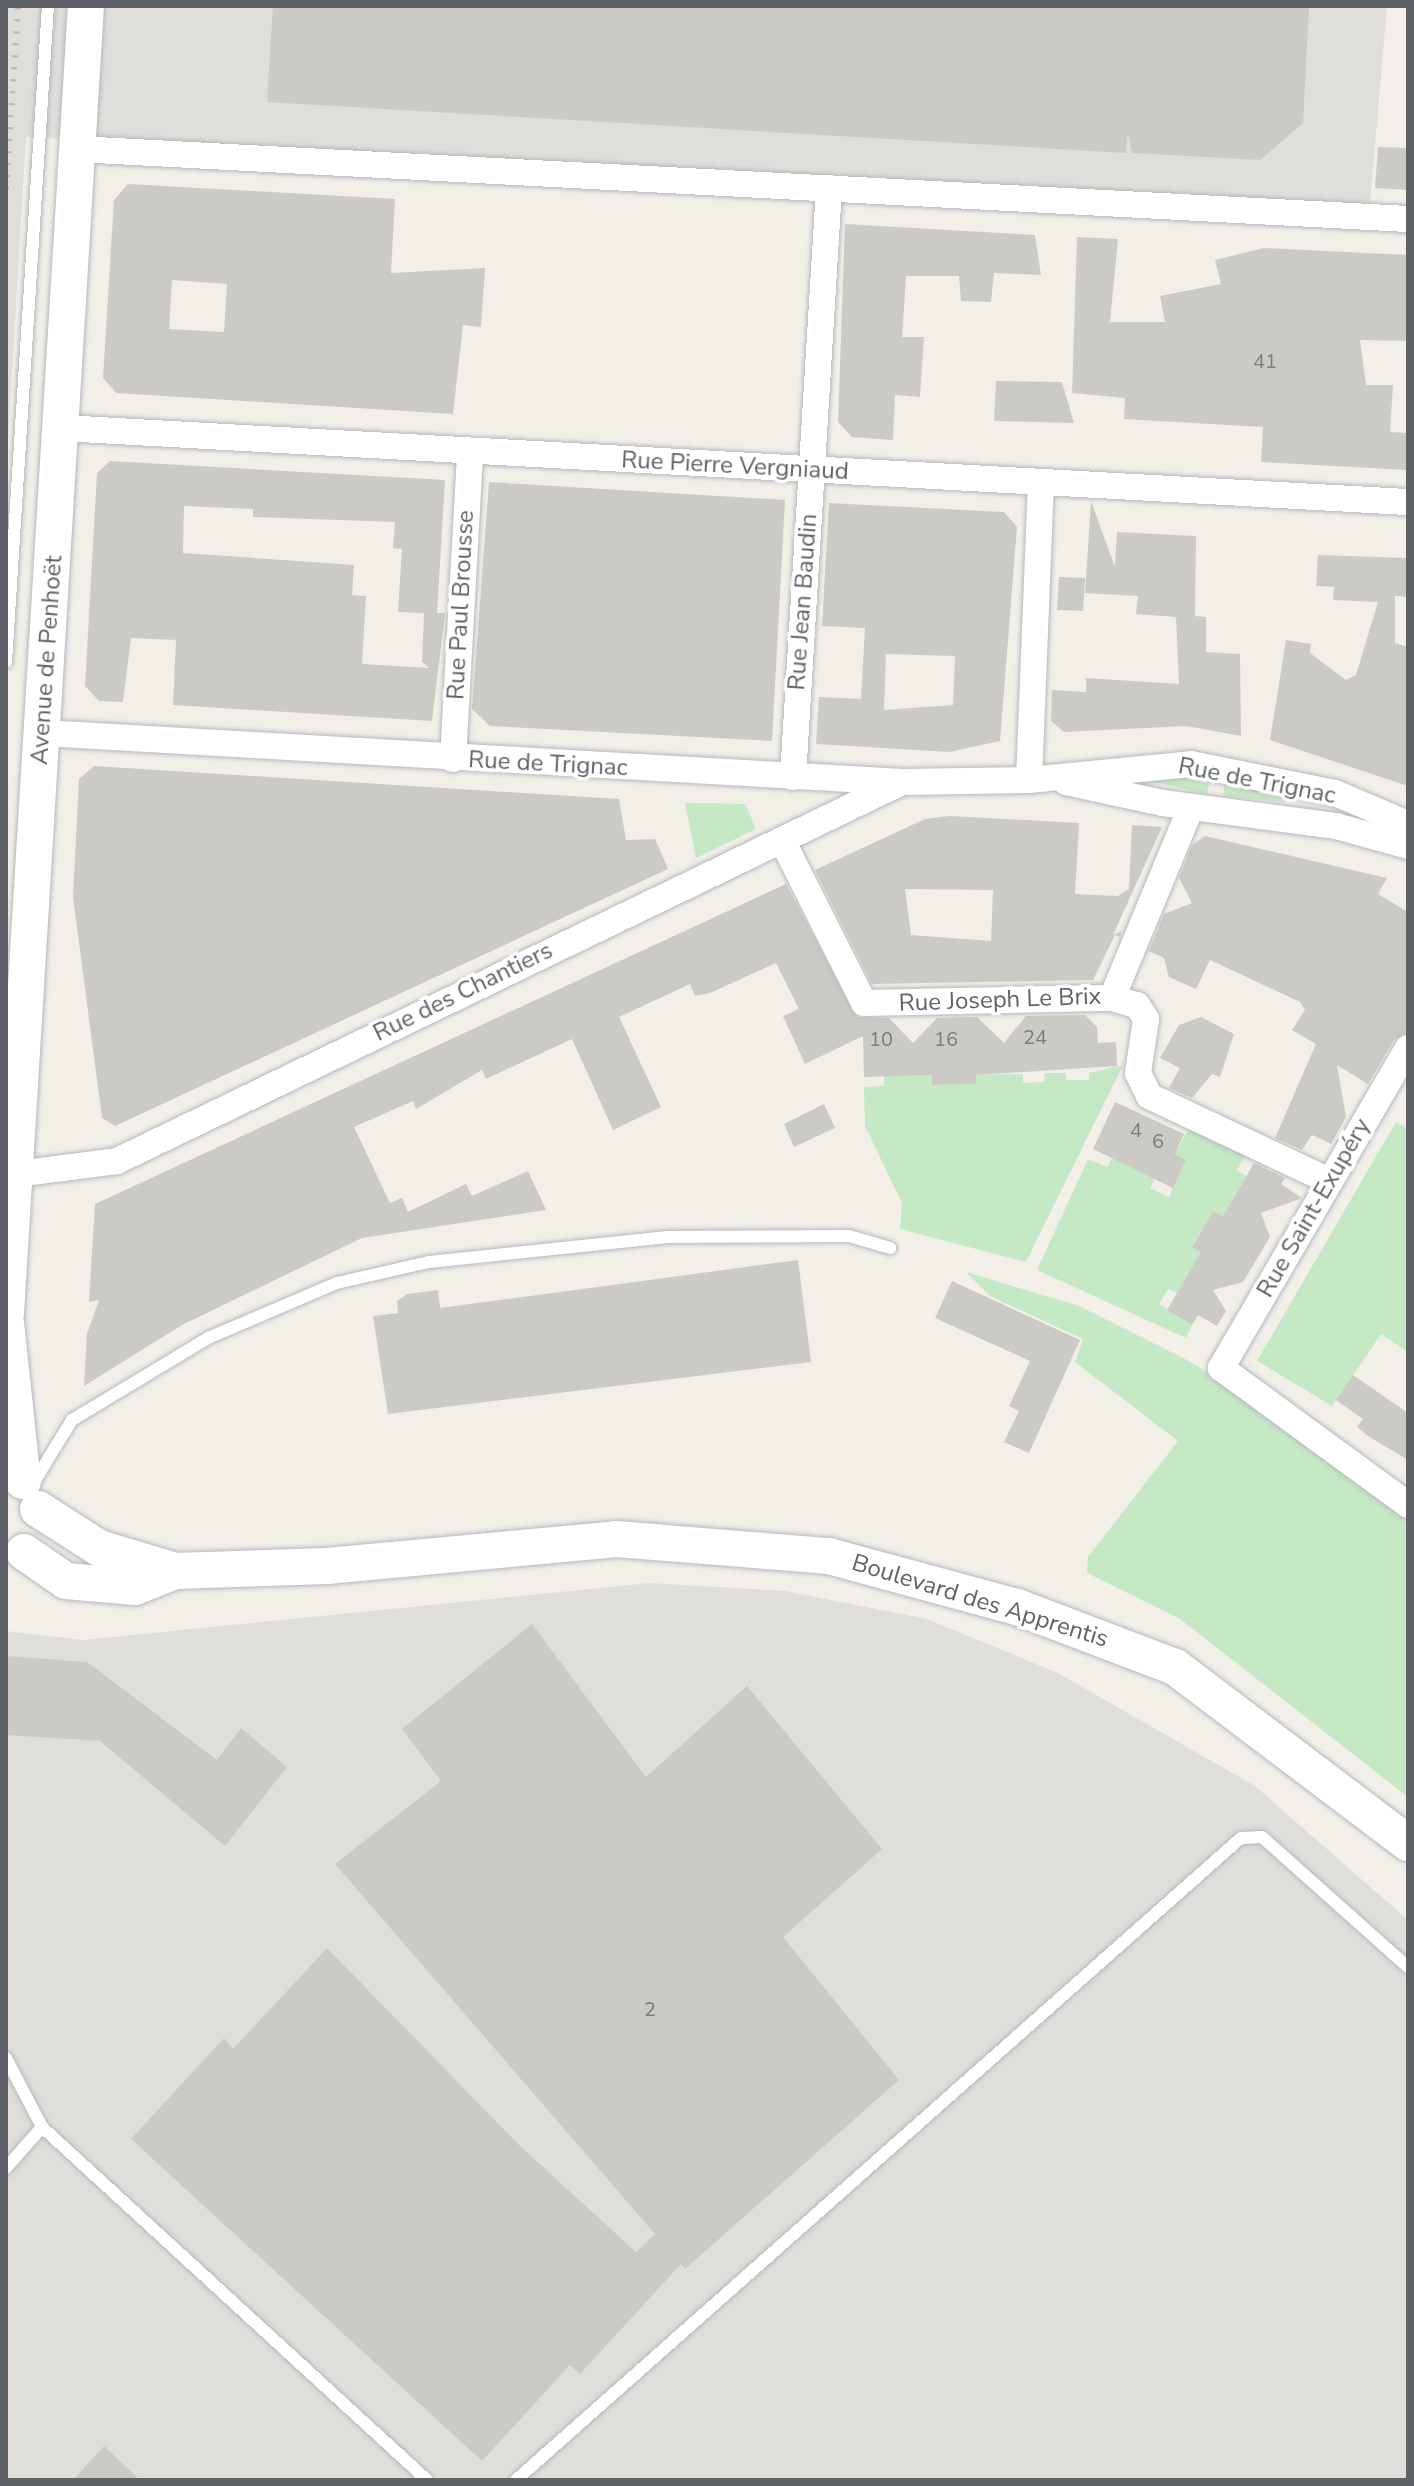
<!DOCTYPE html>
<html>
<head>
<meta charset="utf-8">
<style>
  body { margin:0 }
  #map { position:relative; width:1414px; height:2486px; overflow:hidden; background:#f1efe8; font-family:"Nunito Sans",sans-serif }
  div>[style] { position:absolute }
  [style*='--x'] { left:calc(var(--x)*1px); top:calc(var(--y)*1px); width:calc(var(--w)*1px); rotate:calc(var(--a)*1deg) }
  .industrial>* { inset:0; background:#e0deda }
  .green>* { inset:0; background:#c5e8c5 }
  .building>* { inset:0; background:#cccac5 }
  .roads { filter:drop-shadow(0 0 2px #b5b8bc) drop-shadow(0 0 2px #b5b8bc) }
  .lane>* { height:12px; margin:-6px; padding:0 6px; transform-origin:6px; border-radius:6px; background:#fff }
  .street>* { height:26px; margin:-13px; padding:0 13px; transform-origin:13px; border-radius:13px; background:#fff }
  .secondary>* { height:36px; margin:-18px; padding:0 18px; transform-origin:18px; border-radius:18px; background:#fff }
  .rail>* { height:6px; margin-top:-3px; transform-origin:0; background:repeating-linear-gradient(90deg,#b6b7b8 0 2px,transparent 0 12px) }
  span { translate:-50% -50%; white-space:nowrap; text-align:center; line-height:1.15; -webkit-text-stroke:7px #fff; paint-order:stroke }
  .number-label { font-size:20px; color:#7a7d7f }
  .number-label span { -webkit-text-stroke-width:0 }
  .street-label { font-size:24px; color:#5f6368 }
  .frame { position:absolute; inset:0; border:8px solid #5f6368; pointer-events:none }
</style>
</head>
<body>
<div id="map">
  <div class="industrial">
    <i style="clip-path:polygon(6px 6px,1387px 6px,1370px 204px,26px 137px,6px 473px)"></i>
    <i style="clip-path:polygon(650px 1583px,785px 1591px,927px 1619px,1058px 1673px,1255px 1786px,1408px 1920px,1408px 2480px,6px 2480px,6px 1631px,83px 1640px)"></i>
  </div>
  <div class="green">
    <i style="clip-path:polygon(1167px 775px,1210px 779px,1207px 794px,1146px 780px)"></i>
    <i style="clip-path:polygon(1225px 782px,1295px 797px,1294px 803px,1223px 796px)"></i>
    <i style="clip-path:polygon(685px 803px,745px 804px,756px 829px,696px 858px)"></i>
    <i style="clip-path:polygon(1123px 1065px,1026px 1262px,900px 1229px,902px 1203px,865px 1126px,864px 1087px,884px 1086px,884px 1076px,932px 1075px,933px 1085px,975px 1084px,976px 1075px,1023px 1074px,1023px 1083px,1044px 1082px,1045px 1073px,1066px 1073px,1066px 1080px,1089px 1080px,1089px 1073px)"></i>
    <i style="clip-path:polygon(1396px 1122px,1408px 1129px,1408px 1345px,1405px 1350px,1381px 1334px,1332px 1406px,1257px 1361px)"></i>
    <i style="clip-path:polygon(1190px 1126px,1247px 1153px,1237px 1170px,1246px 1176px,1223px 1216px,1213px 1211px,1192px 1246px,1201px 1252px,1177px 1293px,1168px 1289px,1159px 1304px,1192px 1325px,1186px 1338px,1037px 1270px,1088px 1159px,1107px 1167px,1112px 1158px,1155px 1179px,1150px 1188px,1169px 1197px,1186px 1160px,1175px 1154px)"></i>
    <i style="clip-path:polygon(966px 1272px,1079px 1306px,1189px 1361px,1287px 1423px,1408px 1520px,1408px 1797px,1180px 1619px,1087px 1573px,1088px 1557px,1178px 1441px,1075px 1362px,1083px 1339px,990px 1296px)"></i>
  </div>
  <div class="building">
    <i style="clip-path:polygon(273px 6px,1309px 6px,1303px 123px,1260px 160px,1132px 153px,1128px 133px,1126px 153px,267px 102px)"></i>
    <i style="clip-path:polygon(1378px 147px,1408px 148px,1408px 190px,1375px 188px)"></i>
    <i style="clip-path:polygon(evenodd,128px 184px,395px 199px,391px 273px,485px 268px,481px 327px,463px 325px,453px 414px,116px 393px,103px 378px,114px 200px,128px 184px,172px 280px,227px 284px,224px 332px,169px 329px,172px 280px)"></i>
    <i style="clip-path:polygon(845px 224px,1035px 235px,1041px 275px,994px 273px,991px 302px,961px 301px,959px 276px,906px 276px,902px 337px,924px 337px,920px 397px,895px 395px,893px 440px,852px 437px,838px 422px)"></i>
    <i style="clip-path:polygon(1077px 237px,1118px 239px,1110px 322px,1165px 322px,1160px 296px,1221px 284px,1215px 260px,1264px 248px,1408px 255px,1408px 341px,1360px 340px,1366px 385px,1393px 385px,1390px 432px,1408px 433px,1408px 470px,1261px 462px,1263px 427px,1124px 419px,1125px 398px,1072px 393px)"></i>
    <i style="clip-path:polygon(996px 381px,1062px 382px,1074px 423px,994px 421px)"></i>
    <i style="clip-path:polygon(evenodd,110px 461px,445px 480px,437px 613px,445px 613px,432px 721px,173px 705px,176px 640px,131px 638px,123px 702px,99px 701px,85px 686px,97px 473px,110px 461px,184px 506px,253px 509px,253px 517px,395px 522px,393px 548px,402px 549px,398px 612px,424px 613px,422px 662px,429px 668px,362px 664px,366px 596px,352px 595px,354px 565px,183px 553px,184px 506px)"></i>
    <i style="clip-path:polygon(489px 482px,785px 500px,772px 741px,490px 726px,472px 709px)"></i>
    <i style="clip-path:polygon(1091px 501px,1115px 567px,1117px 532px,1196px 536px,1195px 616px,1206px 617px,1206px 652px,1240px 654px,1241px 736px,1186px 726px,1064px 732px,1051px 721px,1052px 690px,1086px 692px,1086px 678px,1179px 684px,1176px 617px,1136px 614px,1138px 596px,1085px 593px)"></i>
    <i style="clip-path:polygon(evenodd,829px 503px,1004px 512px,1017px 527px,1000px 741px,949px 752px,816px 744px,819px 697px,861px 699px,865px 628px,822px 626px,829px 503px,886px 654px,955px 656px,953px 705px,884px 710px,886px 654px)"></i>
    <i style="clip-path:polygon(1318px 555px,1408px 558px,1408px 597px,1395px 596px,1395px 643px,1408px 647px,1408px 786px,1270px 740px,1286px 640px,1311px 644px,1310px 653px,1346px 680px,1356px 675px,1378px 602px,1333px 600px,1334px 587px,1316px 586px)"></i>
    <i style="clip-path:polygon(1059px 577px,1085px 578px,1083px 611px,1057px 610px)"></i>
    <i style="clip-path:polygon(94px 766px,619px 799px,626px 840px,655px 839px,668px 869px,115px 1126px,102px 1118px,73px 897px,79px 779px)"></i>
    <i style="clip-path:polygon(evenodd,949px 816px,1079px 823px,1075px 894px,1118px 896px,1129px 889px,1132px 825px,1162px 827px,1113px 935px,1122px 931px,1120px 937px,1115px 935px,1093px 980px,872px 984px,815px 870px,925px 819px,949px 816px,905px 889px,993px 890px,991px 941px,911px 935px,905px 889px)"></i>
    <i style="clip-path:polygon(1205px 836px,1387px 878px,1378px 894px,1408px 912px,1408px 1032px,1394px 1040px,1368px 1084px,1337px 1065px,1346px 1117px,1331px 1144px,1312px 1135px,1302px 1150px,1275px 1138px,1316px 1044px,1292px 1030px,1305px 1010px,1300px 1002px,1210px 960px,1196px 989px,1169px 977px,1164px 958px,1149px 951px,1164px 914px,1192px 903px,1179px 878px,1192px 845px)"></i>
    <i style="clip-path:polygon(786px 884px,857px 1017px,889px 1018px,913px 1043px,937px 1018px,977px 1017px,1004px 1043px,1026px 1016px,1085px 1015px,1097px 1027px,1098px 1043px,1116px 1042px,1117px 1066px,976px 1075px,976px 1084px,932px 1085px,932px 1075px,864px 1077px,863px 1036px,805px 1064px,783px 1016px,799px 1009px,776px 963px,710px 993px,695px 996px,690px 984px,619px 1017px,661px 1107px,613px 1130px,572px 1039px,486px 1079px,482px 1070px,416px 1109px,413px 1101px,354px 1127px,390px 1203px,402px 1198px,408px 1212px,466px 1184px,472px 1196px,528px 1171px,546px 1210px,362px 1238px,182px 1325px,84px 1386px,87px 1334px,99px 1300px,89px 1302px,95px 1204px)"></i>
    <i style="clip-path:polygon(1201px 1017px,1234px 1034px,1220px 1077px,1212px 1074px,1192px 1098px,1169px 1088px,1180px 1068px,1160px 1058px,1179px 1025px)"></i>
    <i style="clip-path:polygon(1115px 1102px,1184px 1134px,1175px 1154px,1186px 1160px,1173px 1188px,1093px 1149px)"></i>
    <i style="clip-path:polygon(824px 1104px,835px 1128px,794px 1147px,784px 1124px)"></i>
    <i style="clip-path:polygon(1254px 1163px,1285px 1178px,1281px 1184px,1302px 1198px,1261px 1213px,1270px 1237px,1243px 1282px,1213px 1290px,1226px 1311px,1217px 1326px,1198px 1315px,1192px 1325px,1167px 1310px,1201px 1252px,1192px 1247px,1213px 1211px,1223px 1216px)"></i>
    <i style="clip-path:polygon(798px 1260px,811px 1362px,388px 1414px,373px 1316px,398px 1313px,397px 1301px,407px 1294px,438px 1290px,440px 1308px)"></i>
    <i style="clip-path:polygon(952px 1281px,1080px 1340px,1029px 1453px,1004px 1442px,1019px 1411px,1009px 1406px,1030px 1361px,935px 1318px)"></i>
    <i style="clip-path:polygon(1353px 1375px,1408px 1413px,1408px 1460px,1368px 1436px,1357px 1427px,1363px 1419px,1336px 1400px)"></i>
    <i style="clip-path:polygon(532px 1624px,646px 1777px,747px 1686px,882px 1849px,783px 1937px,899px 2080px,685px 2269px,681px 2264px,580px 2374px,570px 2365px,482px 2461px,131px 2139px,224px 2038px,233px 2049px,327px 1948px,519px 2145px,636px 2252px,655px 2234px,335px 1864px,441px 1781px,402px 1729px)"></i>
    <i style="clip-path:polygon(6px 1656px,87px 1662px,217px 1760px,241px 1728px,287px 1767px,225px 1846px,100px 1741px,6px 1735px)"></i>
    <i style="clip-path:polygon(104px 2446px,140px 2480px,73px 2480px)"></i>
  </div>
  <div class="roads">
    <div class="lane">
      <i style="--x:6;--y:662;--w:657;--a:-86.34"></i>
      <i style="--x:34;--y:1482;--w:73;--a:-58.5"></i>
      <i style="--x:72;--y:1420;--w:159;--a:-31.1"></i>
      <i style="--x:208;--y:1338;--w:140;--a:-23.1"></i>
      <i style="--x:337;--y:1283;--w:94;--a:-12.9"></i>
      <i style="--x:429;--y:1262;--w:240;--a:-6"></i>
      <i style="--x:668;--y:1237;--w:181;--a:-0.3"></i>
      <i style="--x:849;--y:1236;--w:43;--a:16.3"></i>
      <i style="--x:6;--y:2058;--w:78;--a:62.4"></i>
      <i style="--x:42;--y:2127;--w:522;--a:42.52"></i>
      <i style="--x:6;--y:2168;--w:55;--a:-48.7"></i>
      <i style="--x:516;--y:2480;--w:968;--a:-41.53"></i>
      <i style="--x:1241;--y:1838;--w:21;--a:-3"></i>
      <i style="--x:1262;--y:1837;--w:195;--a:41.7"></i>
    </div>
    <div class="street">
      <i style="--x:77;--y:149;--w:1333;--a:3.01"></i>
      <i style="--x:62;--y:428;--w:1348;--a:3.15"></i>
      <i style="--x:43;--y:733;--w:861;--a:3.26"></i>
      <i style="--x:903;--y:782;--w:126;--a:-0.9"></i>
      <i style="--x:1029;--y:780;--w:163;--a:-5.6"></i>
      <i style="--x:1191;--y:764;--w:147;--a:11.4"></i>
      <i style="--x:1335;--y:793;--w:79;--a:23"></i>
      <i style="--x:453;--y:759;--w:307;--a:-86.8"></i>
      <i style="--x:793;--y:777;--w:590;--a:-86.5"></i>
      <i style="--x:1029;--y:780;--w:294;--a:-87.7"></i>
      <i style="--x:1066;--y:782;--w:99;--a:12.2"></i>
      <i style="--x:1163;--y:803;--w:175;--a:7.6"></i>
      <i style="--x:1336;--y:826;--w:75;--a:15.5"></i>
      <i style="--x:782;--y:840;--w:182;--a:63.3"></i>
      <i style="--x:864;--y:1003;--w:248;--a:-1.2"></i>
      <i style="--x:1112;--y:998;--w:207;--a:-67.5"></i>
      <i style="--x:1112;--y:998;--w:26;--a:16"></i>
      <i style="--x:1137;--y:1005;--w:17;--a:57"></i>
      <i style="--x:1146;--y:1019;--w:55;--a:98.4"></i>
      <i style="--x:1138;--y:1073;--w:25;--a:64"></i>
      <i style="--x:1149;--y:1096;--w:200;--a:25.2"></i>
      <i style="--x:1408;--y:1048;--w:371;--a:120.3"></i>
      <i style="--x:1221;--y:1368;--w:232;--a:36.2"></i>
      <i style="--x:17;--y:1174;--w:101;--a:-7.4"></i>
      <i style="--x:117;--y:1161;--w:867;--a:-25.77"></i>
    </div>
    <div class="secondary">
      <i style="--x:6;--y:1313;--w:1309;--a:-86.5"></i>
      <i style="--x:6;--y:1323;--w:159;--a:83.9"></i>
      <i style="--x:38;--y:1509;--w:72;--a:32.6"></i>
      <i style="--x:99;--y:1548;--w:79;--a:16.8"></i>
      <i style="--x:24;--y:1552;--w:51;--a:34.6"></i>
      <i style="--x:66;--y:1581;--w:69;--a:5"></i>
      <i style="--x:135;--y:1587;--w:43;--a:-21.8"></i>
      <i style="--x:175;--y:1571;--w:152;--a:-1.9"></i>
      <i style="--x:327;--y:1566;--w:291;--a:-5.3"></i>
      <i style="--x:617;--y:1539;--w:213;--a:4.6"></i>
      <i style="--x:829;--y:1556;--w:195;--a:15.2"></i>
      <i style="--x:1017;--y:1607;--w:169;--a:20.8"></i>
      <i style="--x:1175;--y:1667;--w:292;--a:37.1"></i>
    </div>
  </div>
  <div class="rail">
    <i style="--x:6;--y:189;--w:183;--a:-86.2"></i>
  </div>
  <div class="number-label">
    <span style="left:1265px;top:361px">41</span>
    <span style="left:1035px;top:1037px">24</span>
    <span style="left:881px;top:1039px">10</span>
    <span style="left:946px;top:1039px">16</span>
    <span style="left:1136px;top:1130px">4</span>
    <span style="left:1158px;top:1141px">6</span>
    <span style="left:650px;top:2009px">2</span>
  </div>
  <div class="street-label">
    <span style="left:735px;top:466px;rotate:3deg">Rue Pierre Vergniaud</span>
    <span style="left:803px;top:602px;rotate:-86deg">Rue Jean Baudin</span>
    <span style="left:461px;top:605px;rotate:-87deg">Rue Paul Brousse</span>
    <span style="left:47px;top:660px;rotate:-86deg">Avenue de Penhoët</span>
    <span style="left:548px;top:764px;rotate:3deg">Rue de Trignac</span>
    <span style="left:1257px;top:781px;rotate:11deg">Rue de Trignac</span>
    <span style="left:463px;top:992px;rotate:-26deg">Rue des Chantiers</span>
    <span style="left:1000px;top:1000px;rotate:-2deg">Rue Joseph Le Brix</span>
    <span style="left:1314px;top:1208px;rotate:-60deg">Rue Saint-Exupéry</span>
    <span style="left:980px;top:1601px;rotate:17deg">Boulevard des Apprentis</span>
  </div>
  <div class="frame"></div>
</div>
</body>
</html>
